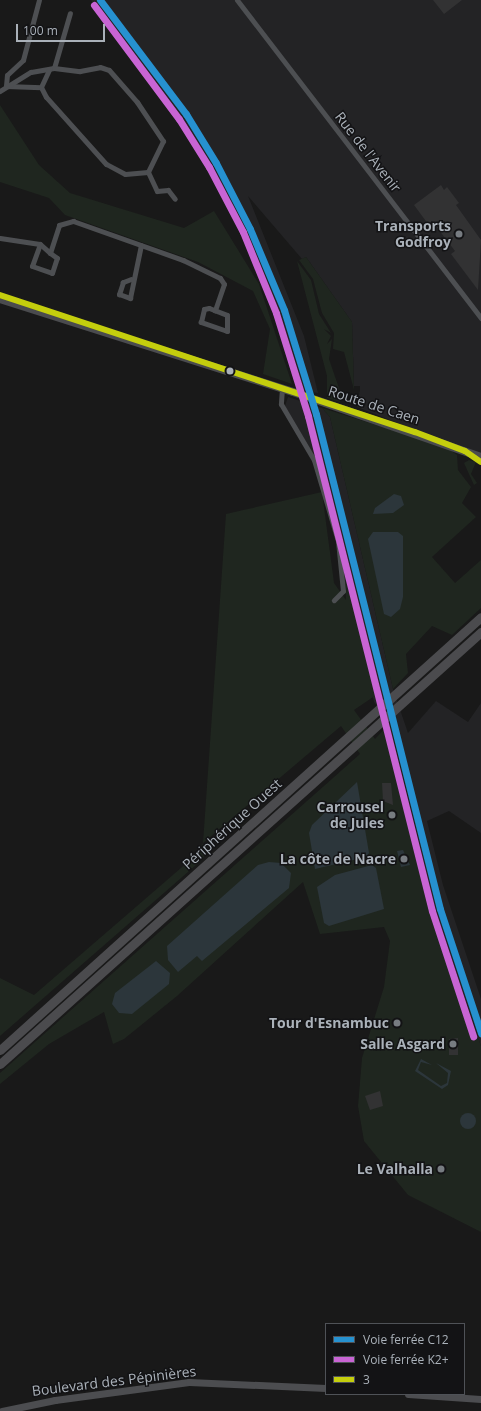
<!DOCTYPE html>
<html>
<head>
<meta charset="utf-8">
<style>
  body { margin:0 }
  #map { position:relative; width:481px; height:1411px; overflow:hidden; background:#191919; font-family:"Open Sans",sans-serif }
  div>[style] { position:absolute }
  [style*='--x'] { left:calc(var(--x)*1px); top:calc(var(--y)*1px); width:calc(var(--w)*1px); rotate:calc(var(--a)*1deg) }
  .built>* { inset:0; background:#232325 }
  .green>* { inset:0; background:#1f261f }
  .water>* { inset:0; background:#2c363b }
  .round { border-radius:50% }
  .building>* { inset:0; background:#323233 }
  .street>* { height:5px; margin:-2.5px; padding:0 2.5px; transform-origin:2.5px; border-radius:2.5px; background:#4d4f52 }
  .secondary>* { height:7px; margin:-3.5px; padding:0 3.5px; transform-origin:3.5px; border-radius:3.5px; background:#4c4d50 }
  .primary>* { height:8px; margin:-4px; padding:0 4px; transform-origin:4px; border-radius:4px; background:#4a4b4e }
  .highway>* { height:9px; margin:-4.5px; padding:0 4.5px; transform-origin:4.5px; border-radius:4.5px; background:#4b4b4e }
  .bus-1>* { height:6px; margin:-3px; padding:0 3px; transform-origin:3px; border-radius:3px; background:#c4ce0d }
  .rail-1>* { height:7px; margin:-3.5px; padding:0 3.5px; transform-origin:3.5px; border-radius:3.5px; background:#2691d0 }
  .rail-2>* { height:7px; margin:-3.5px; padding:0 3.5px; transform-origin:3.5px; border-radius:3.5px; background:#c864d4 }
  .dots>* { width:11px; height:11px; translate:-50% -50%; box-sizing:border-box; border:2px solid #131315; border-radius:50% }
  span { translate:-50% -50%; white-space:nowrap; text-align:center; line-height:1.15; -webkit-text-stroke:3px #131315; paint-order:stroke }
  .street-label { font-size:14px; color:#aab1b9 }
  .poi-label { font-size:14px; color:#aab1b9; font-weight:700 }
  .right { translate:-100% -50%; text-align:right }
  .legend { position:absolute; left:325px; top:1323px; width:140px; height:72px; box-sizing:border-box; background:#131315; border:1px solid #4f5257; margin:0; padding:5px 7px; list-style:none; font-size:12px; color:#aab1b9 }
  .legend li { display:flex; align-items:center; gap:8px; height:20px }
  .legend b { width:20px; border:1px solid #4f5257 }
  .scale { position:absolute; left:16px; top:24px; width:89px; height:18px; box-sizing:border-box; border:2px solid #aab1b9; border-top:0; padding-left:5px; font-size:12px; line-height:14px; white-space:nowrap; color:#aab1b9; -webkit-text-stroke:3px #131315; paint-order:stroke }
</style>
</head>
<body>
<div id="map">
  <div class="built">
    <i style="clip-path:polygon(91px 0,481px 0,481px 456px,357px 407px,360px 390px,360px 386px,354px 386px,352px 322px,306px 257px,302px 259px,248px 196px,304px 336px,318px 393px,301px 390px,277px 310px,244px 227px,226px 192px,170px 104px)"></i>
    <i style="clip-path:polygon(288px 397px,322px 408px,330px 417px,393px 689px,408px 733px,436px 701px,468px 722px,481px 703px,481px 833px,449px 811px,427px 821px,443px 885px,481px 999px,481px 1046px,436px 913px,391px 727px,374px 702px,320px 465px,285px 406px)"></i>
  </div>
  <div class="green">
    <i style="clip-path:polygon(0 105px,39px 165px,70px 193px,184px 228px,214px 211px,259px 284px,292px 384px,263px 374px,270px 329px,253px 291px,198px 262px,65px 215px,49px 198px,0 182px)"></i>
    <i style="clip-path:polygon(306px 257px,352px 322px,354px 390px,344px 352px,333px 349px,334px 333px,322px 313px,313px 279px,299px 260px)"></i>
    <i style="clip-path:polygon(297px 261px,311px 280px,319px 314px,331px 333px,324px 329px,331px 336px,327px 344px,332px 339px,329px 359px,341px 394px,340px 402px,327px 398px,327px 376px)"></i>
    <i style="clip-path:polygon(322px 408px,446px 447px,457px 455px,458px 470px,471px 487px,462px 503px,476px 517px,432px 557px,455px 583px,481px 560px,481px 608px,452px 635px,432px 626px,406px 654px,408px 673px,393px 689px,330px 417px)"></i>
    <i style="clip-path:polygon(469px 460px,476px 462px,471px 474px,477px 483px,474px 485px,464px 463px)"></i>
    <i style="clip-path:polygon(322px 492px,334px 583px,346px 600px,343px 543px,379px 693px,354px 710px,375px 739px,389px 724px,391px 727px,436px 913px,481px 1046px,481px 1232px,408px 1195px,364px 1141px,358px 1106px,362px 1058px,384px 987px,390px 941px,384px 927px,320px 934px,303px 882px,177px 996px,124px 1039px,113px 1044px,104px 1012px,49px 1044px,0 1084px,0 1073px,360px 754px,341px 726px,203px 843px,204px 858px,0 1036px,0 978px,34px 995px,196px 855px,203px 843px,226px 514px)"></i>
  </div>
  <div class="water">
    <i style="clip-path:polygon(394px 494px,401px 496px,404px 505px,393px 513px,373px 514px,375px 508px)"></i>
    <i style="clip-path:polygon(373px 532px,398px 532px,403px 536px,403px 597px,400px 609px,391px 617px,384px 614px,368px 539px)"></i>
    <i style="clip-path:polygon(357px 782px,369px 853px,366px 857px,315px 869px,309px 833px,312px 825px)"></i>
    <i style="clip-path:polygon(403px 850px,410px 865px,401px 867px,397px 851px)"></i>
    <i style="clip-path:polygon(269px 862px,281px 863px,291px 873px,289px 888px,202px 961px,197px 956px,178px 972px,168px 960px,167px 946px,258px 865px)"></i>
    <i style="clip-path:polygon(372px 865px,376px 868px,384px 909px,329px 926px,324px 923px,317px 887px,335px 875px)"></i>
    <i style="clip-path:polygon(156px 961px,170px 973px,169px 984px,132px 1014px,119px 1013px,112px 1004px,115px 993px)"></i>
    <i style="clip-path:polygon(421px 1059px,432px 1065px,421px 1062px,418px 1070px,441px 1086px,447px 1083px,448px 1073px,436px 1063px,451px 1071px,448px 1085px,442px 1089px,415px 1071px)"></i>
    <i class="round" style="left:460px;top:1113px;width:16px;height:16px"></i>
  </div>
  <div class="building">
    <i style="clip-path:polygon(433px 0,462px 0,444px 14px)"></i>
    <i style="clip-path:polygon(441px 185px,444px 190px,447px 187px,459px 203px,456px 205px,481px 240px,478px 290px,451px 254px,455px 251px,432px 221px,428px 224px,414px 205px)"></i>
    <i style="clip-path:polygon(382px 783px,391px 783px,393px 805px,383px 801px)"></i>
    <i style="clip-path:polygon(458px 1038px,458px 1055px,449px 1055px,449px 1039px)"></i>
    <i style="clip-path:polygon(380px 1091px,383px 1106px,370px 1110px,365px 1096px)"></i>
  </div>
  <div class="street">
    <i style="--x:237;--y:0;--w:401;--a:52.5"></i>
    <i style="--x:54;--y:68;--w:57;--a:-73.8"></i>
    <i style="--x:6;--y:86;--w:11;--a:-85"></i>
    <i style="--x:7;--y:75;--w:22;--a:-43"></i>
    <i style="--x:23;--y:60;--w:62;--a:-75.1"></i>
    <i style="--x:6;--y:86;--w:35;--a:2"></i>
    <i style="--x:0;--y:91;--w:36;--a:-32"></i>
    <i style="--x:31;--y:72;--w:23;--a:-10"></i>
    <i style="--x:54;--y:68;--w:26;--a:7"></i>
    <i style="--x:80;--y:71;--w:20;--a:-11"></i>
    <i style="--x:100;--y:67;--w:9;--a:18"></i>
    <i style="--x:109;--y:70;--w:43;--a:48.8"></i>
    <i style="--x:137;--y:102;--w:47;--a:56.3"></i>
    <i style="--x:163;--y:141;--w:34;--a:116"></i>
    <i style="--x:148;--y:172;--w:23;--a:175"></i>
    <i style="--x:125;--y:174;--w:21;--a:-152"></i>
    <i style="--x:106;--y:164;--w:90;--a:-131.8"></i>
    <i style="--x:46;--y:97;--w:11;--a:-117"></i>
    <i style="--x:41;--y:87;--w:19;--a:-65"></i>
    <i style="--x:148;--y:172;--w:21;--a:65"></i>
    <i style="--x:157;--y:191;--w:11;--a:-5"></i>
    <i style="--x:168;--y:190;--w:11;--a:52"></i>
    <i style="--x:0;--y:238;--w:40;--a:8.5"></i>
    <i style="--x:40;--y:244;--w:13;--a:42"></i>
    <i style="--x:50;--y:253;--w:29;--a:-72"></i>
    <i style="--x:59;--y:225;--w:15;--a:-16"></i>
    <i style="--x:73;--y:221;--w:117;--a:19.5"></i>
    <i style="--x:183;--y:260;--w:41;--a:25.9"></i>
    <i style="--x:220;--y:278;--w:7;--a:56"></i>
    <i style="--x:224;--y:284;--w:28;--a:109"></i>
    <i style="--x:40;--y:244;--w:23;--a:110"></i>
    <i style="--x:32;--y:266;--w:21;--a:19"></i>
    <i style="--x:52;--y:273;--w:16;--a:-72"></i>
    <i style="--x:57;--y:258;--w:9;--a:-144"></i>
    <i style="--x:131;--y:279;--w:9;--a:159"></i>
    <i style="--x:123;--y:282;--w:13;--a:108"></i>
    <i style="--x:119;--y:294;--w:12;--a:20"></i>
    <i style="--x:130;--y:298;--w:54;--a:-78.3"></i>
    <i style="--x:209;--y:308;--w:19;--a:21"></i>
    <i style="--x:227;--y:315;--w:16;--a:90"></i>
    <i style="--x:227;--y:331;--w:28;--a:-161"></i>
    <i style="--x:201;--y:322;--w:13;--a:-77"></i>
    <i style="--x:204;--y:309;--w:5;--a:-11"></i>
    <i style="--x:282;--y:388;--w:16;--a:94"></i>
    <i style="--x:281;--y:404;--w:65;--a:59.5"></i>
    <i style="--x:314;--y:460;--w:84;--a:73.5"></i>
    <i style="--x:338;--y:541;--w:50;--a:84.3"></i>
    <i style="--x:343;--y:591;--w:13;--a:135"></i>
  </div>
  <div class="secondary">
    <i style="--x:408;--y:1394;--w:73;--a:3.9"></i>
    <i style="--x:2;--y:1411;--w:54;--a:-11.7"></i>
    <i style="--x:55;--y:1400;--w:135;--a:-7.7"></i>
    <i style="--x:189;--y:1382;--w:137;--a:2.5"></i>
  </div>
  <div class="primary">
    <i style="--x:0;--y:299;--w:307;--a:17.6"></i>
    <i style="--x:293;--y:392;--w:199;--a:19.1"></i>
  </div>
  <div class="highway">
    <i style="--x:0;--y:1050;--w:647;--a:-41.99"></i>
    <i style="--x:0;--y:1064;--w:647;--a:-41.93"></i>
  </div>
  <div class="bus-1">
    <i style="--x:0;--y:295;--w:437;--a:18.3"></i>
    <i style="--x:415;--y:432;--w:53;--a:20.8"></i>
    <i style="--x:465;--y:451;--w:19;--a:35"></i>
  </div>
  <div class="rail-1">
    <i style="--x:100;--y:0;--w:143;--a:53"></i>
    <i style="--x:186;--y:114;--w:57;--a:58.5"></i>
    <i style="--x:216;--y:163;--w:74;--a:62.7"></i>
    <i style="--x:250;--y:229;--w:88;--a:67.2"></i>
    <i style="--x:284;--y:310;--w:109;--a:72.9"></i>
    <i style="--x:316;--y:414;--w:510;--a:75.94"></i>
    <i style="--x:440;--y:909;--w:131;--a:71.7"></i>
  </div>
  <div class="rail-2">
    <i style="--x:94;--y:5;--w:142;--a:53.3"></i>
    <i style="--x:179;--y:119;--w:57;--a:58"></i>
    <i style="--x:209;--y:167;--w:73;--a:62.4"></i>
    <i style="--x:243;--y:232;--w:87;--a:67.8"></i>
    <i style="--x:276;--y:313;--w:108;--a:72.7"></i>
    <i style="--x:308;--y:416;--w:510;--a:75.94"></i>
    <i style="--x:432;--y:911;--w:132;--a:71.8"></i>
  </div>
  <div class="dots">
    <i style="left:459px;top:234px;background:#777c81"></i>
    <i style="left:230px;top:371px;background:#aab1b9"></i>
    <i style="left:392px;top:815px;background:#777c81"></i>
    <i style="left:404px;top:859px;background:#777c81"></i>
    <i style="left:397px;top:1023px;background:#777c81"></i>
    <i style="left:453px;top:1044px;background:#777c81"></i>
    <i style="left:441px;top:1169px;background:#777c81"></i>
  </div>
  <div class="street-label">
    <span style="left:368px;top:152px;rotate:52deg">Rue de l'Avenir</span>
    <span style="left:374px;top:405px;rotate:18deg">Route de Caen</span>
    <span style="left:232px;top:824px;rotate:-42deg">Périphérique Ouest</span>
    <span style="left:114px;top:1381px;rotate:-7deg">Boulevard des Pépinières</span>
  </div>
  <div class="poi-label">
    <span class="right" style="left:451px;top:234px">Transports<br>Godfroy</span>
    <span class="right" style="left:384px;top:815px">Carrousel<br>de Jules</span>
    <span class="right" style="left:396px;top:859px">La côte de Nacre</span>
    <span class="right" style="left:389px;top:1023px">Tour d'Esnambuc</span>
    <span class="right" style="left:445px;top:1044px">Salle Asgard</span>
    <span class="right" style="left:433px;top:1169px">Le Valhalla</span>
  </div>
  <ul class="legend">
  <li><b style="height:5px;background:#2691d0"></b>Voie ferrée C12</li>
  <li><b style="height:5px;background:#c864d4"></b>Voie ferrée K2+</li>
  <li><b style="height:5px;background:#c4ce0d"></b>3</li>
  </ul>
  <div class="scale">100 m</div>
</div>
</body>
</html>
